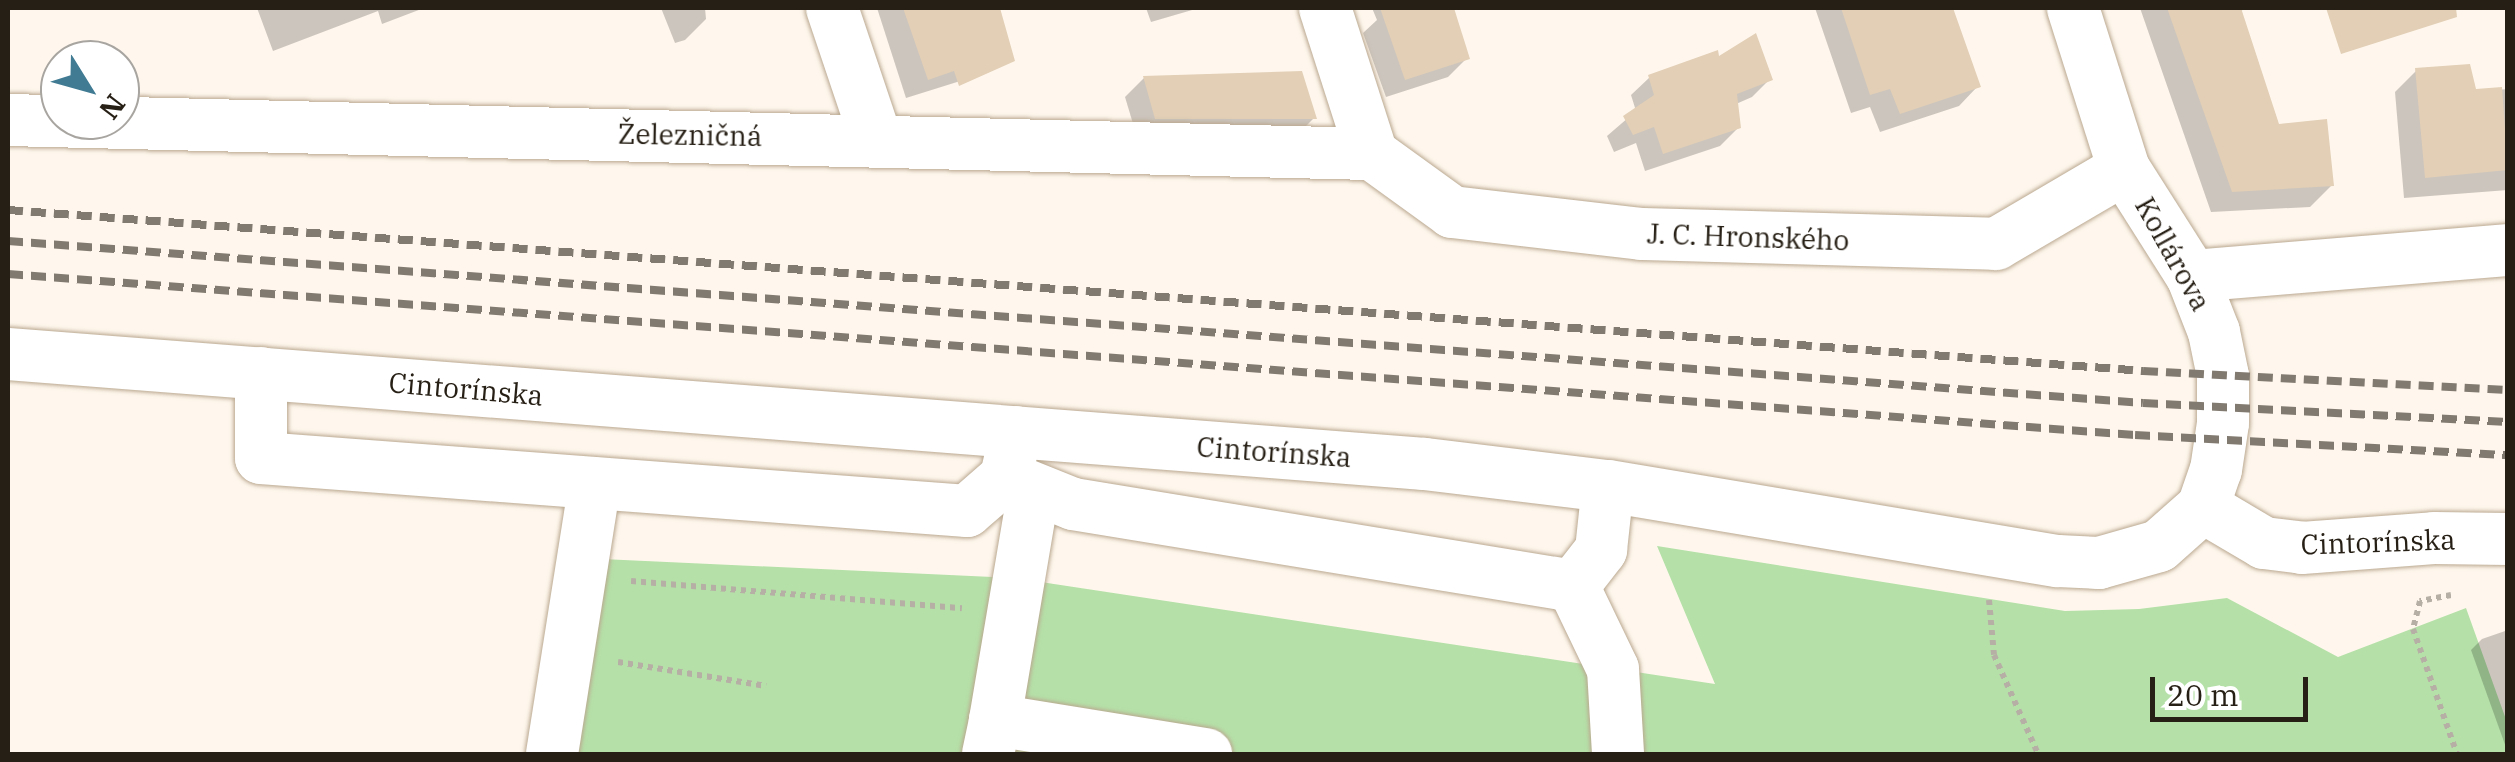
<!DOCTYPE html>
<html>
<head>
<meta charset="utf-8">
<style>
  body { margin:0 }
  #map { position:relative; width:2515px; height:762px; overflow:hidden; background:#fff7ed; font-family:"IBM Plex Serif",serif }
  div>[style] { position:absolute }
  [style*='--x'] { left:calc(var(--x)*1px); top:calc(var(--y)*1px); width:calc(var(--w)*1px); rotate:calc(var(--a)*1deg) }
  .green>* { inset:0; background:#b5e1a8 }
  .shadow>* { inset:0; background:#0003 }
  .building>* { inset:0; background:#e2cfb6 }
  .path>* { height:6px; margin-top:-3px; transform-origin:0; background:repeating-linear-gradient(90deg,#b6afa5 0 5px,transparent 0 10px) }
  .roads { filter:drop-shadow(0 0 2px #baa890) drop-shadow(0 0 2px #baa890) }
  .minor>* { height:52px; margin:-26px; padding:0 26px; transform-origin:26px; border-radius:26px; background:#fff }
  .rail>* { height:8px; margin-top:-4px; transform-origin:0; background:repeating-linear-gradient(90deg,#817a70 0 15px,transparent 0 23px) }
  span { translate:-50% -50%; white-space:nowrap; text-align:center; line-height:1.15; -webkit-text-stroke:9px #fff; paint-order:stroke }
  .street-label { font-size:28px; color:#261f15 }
  .frame { position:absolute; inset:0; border:10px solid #261f15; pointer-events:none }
  .north { position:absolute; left:40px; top:40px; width:100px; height:100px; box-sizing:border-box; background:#fff; border:2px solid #a8a5a1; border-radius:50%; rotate:127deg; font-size:28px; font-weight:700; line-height:40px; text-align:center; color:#261f15 }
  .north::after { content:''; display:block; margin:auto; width:35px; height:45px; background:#407b93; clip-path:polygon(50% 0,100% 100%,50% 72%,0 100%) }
  .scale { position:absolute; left:2150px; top:677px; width:158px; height:45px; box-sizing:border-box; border:5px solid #261f15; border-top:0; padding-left:12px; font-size:30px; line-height:35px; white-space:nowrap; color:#261f15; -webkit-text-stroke:8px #fff; paint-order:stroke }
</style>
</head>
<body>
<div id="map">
  <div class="green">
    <i style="clip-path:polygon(1657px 546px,2065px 611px,2139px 609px,2227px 598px,2338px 657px,2466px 608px,2508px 725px,2507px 754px,527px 754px,559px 557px,1014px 578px,1715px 684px)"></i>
  </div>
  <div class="shadow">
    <i style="clip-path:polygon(257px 8px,424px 8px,382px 24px,378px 11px,273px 51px)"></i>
    <i style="clip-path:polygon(661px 8px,705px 8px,706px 19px,685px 40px,675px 43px)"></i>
    <i style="clip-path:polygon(877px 8px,998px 8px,1010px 51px,989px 72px,906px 98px)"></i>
    <i style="clip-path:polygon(1146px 8px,1199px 8px,1151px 22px)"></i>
    <i style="clip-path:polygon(1372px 8px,1451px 8px,1467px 58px,1448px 77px,1386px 97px,1363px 33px,1377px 20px)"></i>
    <i style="clip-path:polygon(1815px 8px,1951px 8px,1978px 86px,1959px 106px,1880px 132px,1870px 107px,1851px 113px)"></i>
    <i style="clip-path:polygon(2140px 8px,2245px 8px,2240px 12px,2277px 127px,2331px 186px,2310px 207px,2211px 212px)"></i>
    <i style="clip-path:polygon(1718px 60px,1770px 79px,1752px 97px,1736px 104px,1739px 127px,1720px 146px,1645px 171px,1636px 143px,1614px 152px,1607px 136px,1636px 111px,1631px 95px,1650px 77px)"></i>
    <i style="clip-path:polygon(2416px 71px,2474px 92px,2508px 89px,2508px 190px,2404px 198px,2395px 92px)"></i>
    <i style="clip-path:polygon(1144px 78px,1314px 118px,1295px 137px,1137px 137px,1125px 97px)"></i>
    <i style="clip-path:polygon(2508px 630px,2508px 753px,2471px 650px,2482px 639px)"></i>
  </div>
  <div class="building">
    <i style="clip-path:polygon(903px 8px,1000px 8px,1015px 61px,959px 86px,954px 71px,928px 80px)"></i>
    <i style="clip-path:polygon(1380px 8px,1454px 8px,1470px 59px,1405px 80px)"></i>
    <i style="clip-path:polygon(1841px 8px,1953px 8px,1981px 87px,1900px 114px,1890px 89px,1870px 95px)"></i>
    <i style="clip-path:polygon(2167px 8px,2241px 8px,2279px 124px,2327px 119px,2334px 186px,2232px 192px)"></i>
    <i style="clip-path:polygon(2326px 8px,2456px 8px,2457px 17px,2341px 54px)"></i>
    <i style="clip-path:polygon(1756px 33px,1773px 80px,1737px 94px,1741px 128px,1663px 154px,1654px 127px,1633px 135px,1623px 116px,1654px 95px,1648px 75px,1718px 50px,1719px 56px)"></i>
    <i style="clip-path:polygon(2470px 64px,2476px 89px,2502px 87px,2508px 170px,2425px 178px,2415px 68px)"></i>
    <i style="clip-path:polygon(1302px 71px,1317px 119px,1155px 119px,1143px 76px)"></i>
  </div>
  <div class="path">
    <i style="--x:631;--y:581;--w:332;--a:4.7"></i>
    <i style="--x:2451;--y:595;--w:32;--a:169"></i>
    <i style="--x:2420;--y:601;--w:29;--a:104"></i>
    <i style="--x:2413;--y:629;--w:133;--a:70.6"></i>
    <i style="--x:1989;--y:600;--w:55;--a:84.8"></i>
    <i style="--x:1994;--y:655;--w:108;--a:66"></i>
    <i style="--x:618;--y:662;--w:150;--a:9.2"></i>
  </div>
  <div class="roads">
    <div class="minor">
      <i style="--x:832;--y:8;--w:138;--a:71.4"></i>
      <i style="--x:1325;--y:8;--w:153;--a:72.2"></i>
      <i style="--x:8;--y:120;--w:1364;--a:1.43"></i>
      <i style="--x:1372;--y:154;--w:99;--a:35.9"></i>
      <i style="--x:1452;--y:212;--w:191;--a:6.6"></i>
      <i style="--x:1642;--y:234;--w:354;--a:1.6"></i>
      <i style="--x:1996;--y:244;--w:148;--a:-30.4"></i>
      <i style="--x:2192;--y:276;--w:317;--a:-4.7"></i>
      <i style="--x:8;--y:354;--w:1421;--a:4.44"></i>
      <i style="--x:1425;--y:464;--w:184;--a:6.9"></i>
      <i style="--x:1608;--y:486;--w:456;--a:9.5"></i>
      <i style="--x:2058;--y:561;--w:41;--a:2.8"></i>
      <i style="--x:2099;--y:563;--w:62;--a:-15.8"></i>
      <i style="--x:2159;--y:546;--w:59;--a:-41.6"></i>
      <i style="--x:2203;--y:507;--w:39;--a:-71"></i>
      <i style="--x:2216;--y:470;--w:48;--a:-81.5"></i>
      <i style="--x:2223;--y:423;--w:47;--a:-90"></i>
      <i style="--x:2223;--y:376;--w:45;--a:-101.6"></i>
      <i style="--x:2214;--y:332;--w:60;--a:-111.4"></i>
      <i style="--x:2192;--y:276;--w:127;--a:-122.4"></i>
      <i style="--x:2124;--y:169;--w:169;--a:-107.6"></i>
      <i style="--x:261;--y:373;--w:85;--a:90"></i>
      <i style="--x:261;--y:458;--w:708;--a:4.29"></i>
      <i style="--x:967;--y:511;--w:52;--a:-41.1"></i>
      <i style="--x:1006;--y:477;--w:46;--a:-77.5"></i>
      <i style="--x:1006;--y:477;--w:72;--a:21.9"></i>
      <i style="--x:1073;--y:504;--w:507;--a:9.31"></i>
      <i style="--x:1573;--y:586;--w:46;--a:-52.1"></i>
      <i style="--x:1601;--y:550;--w:64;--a:-83.8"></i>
      <i style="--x:2203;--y:507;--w:71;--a:30.5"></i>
      <i style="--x:2264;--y:543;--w:38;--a:7"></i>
      <i style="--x:2302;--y:548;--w:132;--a:-4.3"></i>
      <i style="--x:2434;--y:538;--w:74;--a:0.8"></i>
      <i style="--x:1573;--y:586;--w:92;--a:64.3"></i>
      <i style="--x:1613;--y:669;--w:85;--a:86.6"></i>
      <i style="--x:995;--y:720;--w:234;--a:-80.4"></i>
      <i style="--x:552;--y:754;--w:274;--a:-81"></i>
      <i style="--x:988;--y:754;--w:35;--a:-78"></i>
      <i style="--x:995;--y:720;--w:214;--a:9.2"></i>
    </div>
  </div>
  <div class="rail">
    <i style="--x:8;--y:210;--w:2141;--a:4.31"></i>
    <i style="--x:2143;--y:371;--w:365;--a:3"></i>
    <i style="--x:8;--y:241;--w:2141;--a:4.34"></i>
    <i style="--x:2143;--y:403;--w:365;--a:3"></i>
    <i style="--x:8;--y:274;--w:2133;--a:4.33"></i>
    <i style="--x:2135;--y:435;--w:374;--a:3.1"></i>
  </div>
  <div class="street-label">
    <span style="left:690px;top:135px;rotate:1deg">Železničná</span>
    <span style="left:1748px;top:237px;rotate:2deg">J. C. Hronského</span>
    <span style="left:2173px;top:254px;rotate:61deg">Kollárova</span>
    <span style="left:466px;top:389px;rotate:5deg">Cintorínska</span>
    <span style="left:1274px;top:452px;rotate:4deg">Cintorínska</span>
    <span style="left:2378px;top:542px;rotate:-2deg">Cintorínska</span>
  </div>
  <div class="frame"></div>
  <div class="north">N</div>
  <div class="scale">20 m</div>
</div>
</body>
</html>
